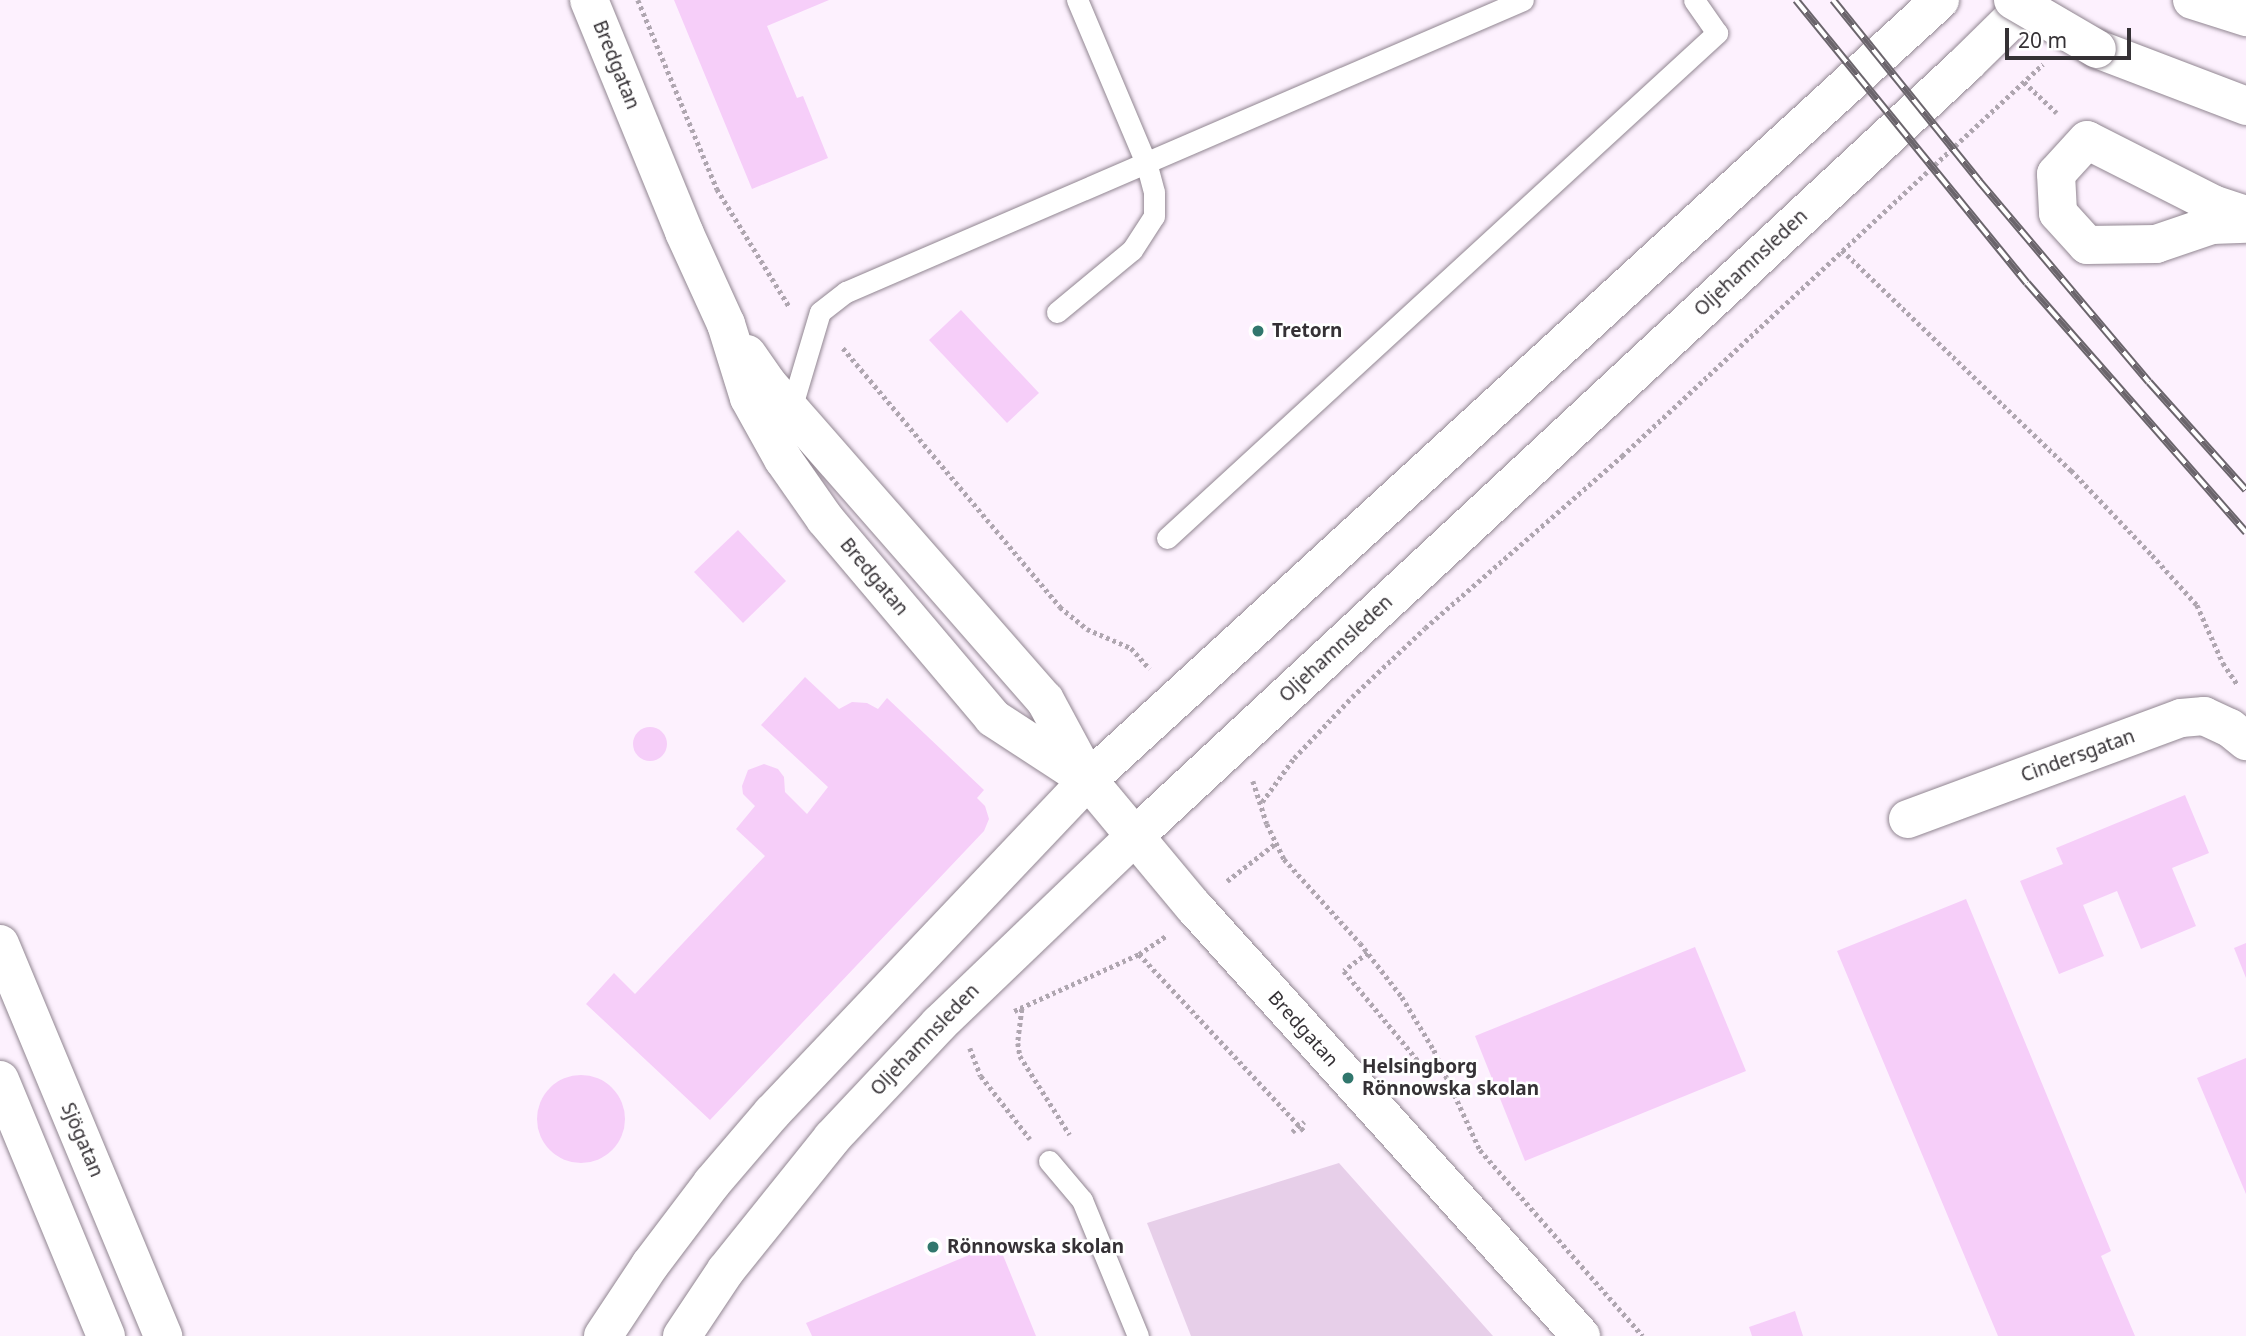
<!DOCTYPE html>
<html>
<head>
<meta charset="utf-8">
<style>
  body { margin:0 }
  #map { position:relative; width:2246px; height:1336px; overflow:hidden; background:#fdf1fe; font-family:"Noto Sans",sans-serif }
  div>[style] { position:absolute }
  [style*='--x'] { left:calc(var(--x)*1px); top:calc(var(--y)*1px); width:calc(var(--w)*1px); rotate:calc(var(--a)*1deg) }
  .green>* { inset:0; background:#e7cfe9 }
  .building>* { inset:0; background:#f6cef9 }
  .round { border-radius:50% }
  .path>* { height:4.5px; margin-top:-2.25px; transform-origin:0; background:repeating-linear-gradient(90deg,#afa6b0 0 3.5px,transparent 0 7px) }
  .roads { filter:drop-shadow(0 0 2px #918691) drop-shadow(0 0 2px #918691) }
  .service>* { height:21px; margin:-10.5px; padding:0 10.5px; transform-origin:10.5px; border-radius:10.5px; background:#fff }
  .minor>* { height:38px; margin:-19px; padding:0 19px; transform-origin:19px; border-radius:19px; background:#fff }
  .tertiary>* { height:38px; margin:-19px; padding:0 19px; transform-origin:19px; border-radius:19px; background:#fff }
  .secondary>* { height:38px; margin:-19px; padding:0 19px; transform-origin:19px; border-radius:19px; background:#fff }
  .trunk>* { height:38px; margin:-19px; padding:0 19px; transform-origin:19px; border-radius:19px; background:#fff }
  .rail>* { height:8px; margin-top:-4px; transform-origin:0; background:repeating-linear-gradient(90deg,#fff 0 16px,#6b656c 0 32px); box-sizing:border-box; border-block:2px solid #6b656c }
  .bridges { filter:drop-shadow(0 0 2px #918691) drop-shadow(0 0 2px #918691) }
  .secondary-bridge>* { height:38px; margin:-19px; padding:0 19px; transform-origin:19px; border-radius:19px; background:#fff }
  .dots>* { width:19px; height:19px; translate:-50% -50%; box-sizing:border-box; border:4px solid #fff; border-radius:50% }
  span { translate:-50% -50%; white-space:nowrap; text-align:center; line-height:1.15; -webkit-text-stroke:5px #fff; paint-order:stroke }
  .street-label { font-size:19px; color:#353135 }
  .poi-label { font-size:19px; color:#353135; font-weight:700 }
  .left { translate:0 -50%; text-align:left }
  .scale { position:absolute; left:2005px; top:28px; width:126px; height:32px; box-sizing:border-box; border:4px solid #353135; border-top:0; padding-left:9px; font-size:21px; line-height:24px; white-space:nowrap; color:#353135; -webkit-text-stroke:5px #fff; paint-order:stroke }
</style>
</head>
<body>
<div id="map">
  <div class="green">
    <i style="clip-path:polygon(1339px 1163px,1493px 1336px,1191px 1336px,1147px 1223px)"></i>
  </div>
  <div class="building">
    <i style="clip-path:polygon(674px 0,829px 0,767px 26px,797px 98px,803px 96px,828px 158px,752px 189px)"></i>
    <i style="clip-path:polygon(961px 310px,1039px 393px,1007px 423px,929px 340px)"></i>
    <i style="clip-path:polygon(738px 530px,786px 581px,743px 623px,694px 572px)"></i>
    <i style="clip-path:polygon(805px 677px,839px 709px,852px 702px,867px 703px,878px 709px,887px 698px,984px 790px,977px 798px,985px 806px,989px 819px,984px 831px,710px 1120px,586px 1004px,614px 973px,635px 994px,765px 856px,736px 829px,755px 806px,743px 794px,742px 786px,748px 770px,764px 764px,778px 769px,784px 777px,785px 792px,807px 814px,828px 787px,761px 725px)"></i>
    <i class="round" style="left:633px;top:727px;width:34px;height:34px"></i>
    <i style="clip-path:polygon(2185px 795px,2209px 853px,2172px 868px,2196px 926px,2141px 949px,2117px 891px,2083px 905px,2104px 956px,2059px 974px,2020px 881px,2063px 864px,2056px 848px)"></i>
    <i style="clip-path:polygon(1966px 899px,2111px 1251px,2101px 1256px,2135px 1336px,1998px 1336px,1837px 951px)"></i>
    <i style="clip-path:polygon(2246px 943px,2246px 978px,2234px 948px)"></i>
    <i style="clip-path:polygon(1695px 947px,1746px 1071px,1525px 1161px,1475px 1036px)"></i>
    <i style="clip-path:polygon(2246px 1058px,2246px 1194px,2197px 1078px)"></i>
    <i class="round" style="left:537px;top:1075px;width:88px;height:88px"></i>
    <i style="clip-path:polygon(998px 1243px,1036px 1336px,812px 1336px,806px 1323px)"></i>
    <i style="clip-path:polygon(1795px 1311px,1803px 1336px,1752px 1336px,1749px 1327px)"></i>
  </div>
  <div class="path">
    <i style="--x:638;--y:0;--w:205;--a:67.3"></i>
    <i style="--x:717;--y:189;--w:137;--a:58.4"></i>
    <i style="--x:2024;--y:82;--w:45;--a:43.2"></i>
    <i style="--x:1842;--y:250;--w:318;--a:43.9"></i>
    <i style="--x:2071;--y:470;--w:117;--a:46.4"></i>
    <i style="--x:2152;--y:555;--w:67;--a:48"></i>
    <i style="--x:2197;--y:605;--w:64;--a:65.9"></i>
    <i style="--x:2223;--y:663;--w:25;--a:56"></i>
    <i style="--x:843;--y:348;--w:338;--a:50"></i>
    <i style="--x:1060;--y:607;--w:35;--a:39"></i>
    <i style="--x:1087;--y:629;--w:48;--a:23.4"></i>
    <i style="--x:1131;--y:648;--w:28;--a:48"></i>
    <i style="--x:1253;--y:781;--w:45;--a:72"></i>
    <i style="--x:1267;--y:824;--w:39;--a:64"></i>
    <i style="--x:1284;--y:859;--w:113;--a:47.9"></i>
    <i style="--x:1360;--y:943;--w:68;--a:52.1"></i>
    <i style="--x:1402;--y:997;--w:62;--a:58.9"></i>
    <i style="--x:1434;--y:1050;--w:110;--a:65.3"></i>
    <i style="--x:1480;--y:1150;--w:247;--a:48.8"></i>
    <i style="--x:1262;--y:802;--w:54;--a:-54"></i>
    <i style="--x:1294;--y:758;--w:84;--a:-46.4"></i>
    <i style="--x:1352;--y:697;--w:100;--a:-43.4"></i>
    <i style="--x:1425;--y:628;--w:262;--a:-41.1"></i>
    <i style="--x:1622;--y:456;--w:575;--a:-42.96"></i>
    <i style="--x:1227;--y:881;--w:62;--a:-37.8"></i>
    <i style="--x:1368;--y:953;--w:30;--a:143"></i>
    <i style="--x:1344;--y:971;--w:118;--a:50.5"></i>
    <i style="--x:1139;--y:954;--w:242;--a:47"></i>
    <i style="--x:1022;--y:1009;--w:34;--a:97"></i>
    <i style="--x:1018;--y:1043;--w:13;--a:81"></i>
    <i style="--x:1020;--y:1056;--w:93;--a:57.7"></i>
    <i style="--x:1014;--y:1011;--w:137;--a:-24.5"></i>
    <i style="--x:1139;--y:954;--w:32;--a:-34"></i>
    <i style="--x:970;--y:1048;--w:30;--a:69"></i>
    <i style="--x:981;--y:1076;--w:80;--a:52.1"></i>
    <i style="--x:1292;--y:1132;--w:16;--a:-40"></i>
  </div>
  <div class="roads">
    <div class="service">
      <i style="--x:1057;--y:312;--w:97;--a:-39.6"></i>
      <i style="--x:1132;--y:250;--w:40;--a:-57.1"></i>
      <i style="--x:1154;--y:216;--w:24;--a:-90"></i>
      <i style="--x:1154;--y:192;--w:30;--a:-105"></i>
      <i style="--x:1146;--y:163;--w:177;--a:-112.9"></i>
      <i style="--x:791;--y:409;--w:101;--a:-73.4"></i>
      <i style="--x:820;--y:312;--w:33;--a:-38"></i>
      <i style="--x:846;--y:292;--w:737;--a:-23.33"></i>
      <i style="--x:1167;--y:538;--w:747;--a:-42.56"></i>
      <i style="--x:1717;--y:33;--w:40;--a:-124.9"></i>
      <i style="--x:1049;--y:1161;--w:51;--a:49.8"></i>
      <i style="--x:1082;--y:1200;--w:147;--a:67.6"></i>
    </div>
    <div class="minor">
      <i style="--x:589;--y:0;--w:251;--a:67.7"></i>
      <i style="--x:684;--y:232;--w:101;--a:65.5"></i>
      <i style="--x:726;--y:324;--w:77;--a:72.7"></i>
      <i style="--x:749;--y:398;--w:70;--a:60.9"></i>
      <i style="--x:783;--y:459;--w:73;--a:55"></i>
      <i style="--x:825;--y:519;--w:260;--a:49.8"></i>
      <i style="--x:993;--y:718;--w:113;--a:33.1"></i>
      <i style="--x:2246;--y:215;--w:35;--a:-162"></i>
      <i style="--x:2213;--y:204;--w:141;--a:-153.1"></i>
      <i style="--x:2087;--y:140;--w:46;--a:132.4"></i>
      <i style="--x:2056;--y:174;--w:39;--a:87"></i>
      <i style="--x:2058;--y:213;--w:43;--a:47.8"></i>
      <i style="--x:2087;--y:245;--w:69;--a:-0.8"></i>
      <i style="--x:2156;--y:244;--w:59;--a:-18.7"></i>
      <i style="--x:2212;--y:225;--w:34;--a:-2"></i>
      <i style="--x:747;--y:354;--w:37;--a:55"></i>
      <i style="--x:768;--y:384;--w:420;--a:48.8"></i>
      <i style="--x:1045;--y:700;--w:89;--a:61.7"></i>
      <i style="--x:1908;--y:819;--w:291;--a:-20.3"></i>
      <i style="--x:2181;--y:718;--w:23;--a:-5"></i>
      <i style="--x:2204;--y:716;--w:29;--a:25"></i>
      <i style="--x:2230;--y:728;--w:21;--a:39"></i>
    </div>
    <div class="tertiary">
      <i style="--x:1088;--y:780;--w:165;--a:50.2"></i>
      <i style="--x:1194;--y:907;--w:578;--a:47.95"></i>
    </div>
    <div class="secondary">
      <i style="--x:2192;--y:0;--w:57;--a:17.5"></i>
      <i style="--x:2097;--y:49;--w:160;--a:20.9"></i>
    </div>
    <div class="trunk">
      <i style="--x:0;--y:944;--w:425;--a:67.4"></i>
      <i style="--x:0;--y:1080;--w:277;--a:67.5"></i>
      <i style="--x:603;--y:1336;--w:85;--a:-56.5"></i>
      <i style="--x:650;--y:1265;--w:103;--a:-52.9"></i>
      <i style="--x:712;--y:1183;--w:92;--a:-49.4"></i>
      <i style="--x:772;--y:1113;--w:459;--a:-46.5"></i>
      <i style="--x:1088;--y:780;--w:1155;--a:-42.47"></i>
      <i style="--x:682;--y:1336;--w:79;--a:-56.3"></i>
      <i style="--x:726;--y:1270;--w:169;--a:-51.2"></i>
      <i style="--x:832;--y:1138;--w:156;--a:-46.8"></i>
      <i style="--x:939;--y:1024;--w:272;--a:-43.8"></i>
      <i style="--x:1135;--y:836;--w:1136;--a:-42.89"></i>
      <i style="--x:1967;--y:63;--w:90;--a:-44.5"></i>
    </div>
  </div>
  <div class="rail">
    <i style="--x:1796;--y:0;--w:365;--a:50.8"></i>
    <i style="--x:2027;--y:283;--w:332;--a:48.7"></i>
    <i style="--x:1833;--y:0;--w:233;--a:51.1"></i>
    <i style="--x:1979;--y:181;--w:263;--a:49.8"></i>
    <i style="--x:2149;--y:382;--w:145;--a:48.1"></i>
  </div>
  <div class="bridges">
    <div class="secondary-bridge">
      <i style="--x:2013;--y:0;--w:97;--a:30.3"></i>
    </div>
  </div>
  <div class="dots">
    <i style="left:1258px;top:331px;background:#31776d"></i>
    <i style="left:1348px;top:1078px;background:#31776d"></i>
    <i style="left:933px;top:1247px;background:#31776d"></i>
  </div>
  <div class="street-label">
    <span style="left:616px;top:65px;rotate:68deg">Bredgatan</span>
    <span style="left:1751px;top:263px;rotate:-43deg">Oljehamnsleden</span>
    <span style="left:874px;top:577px;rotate:50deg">Bredgatan</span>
    <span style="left:1336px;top:649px;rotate:-43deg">Oljehamnsleden</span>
    <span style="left:2078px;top:756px;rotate:-20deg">Cindersgatan</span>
    <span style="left:1303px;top:1029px;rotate:48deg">Bredgatan</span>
    <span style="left:925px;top:1040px;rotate:-46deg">Oljehamnsleden</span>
    <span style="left:82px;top:1140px;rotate:67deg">Sjögatan</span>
  </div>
  <div class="poi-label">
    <span class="left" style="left:1272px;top:331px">Tretorn</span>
    <span class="left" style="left:1362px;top:1078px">Helsingborg<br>Rönnowska skolan</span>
    <span class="left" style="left:947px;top:1247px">Rönnowska skolan</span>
  </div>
  <div class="scale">20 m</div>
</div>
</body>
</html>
